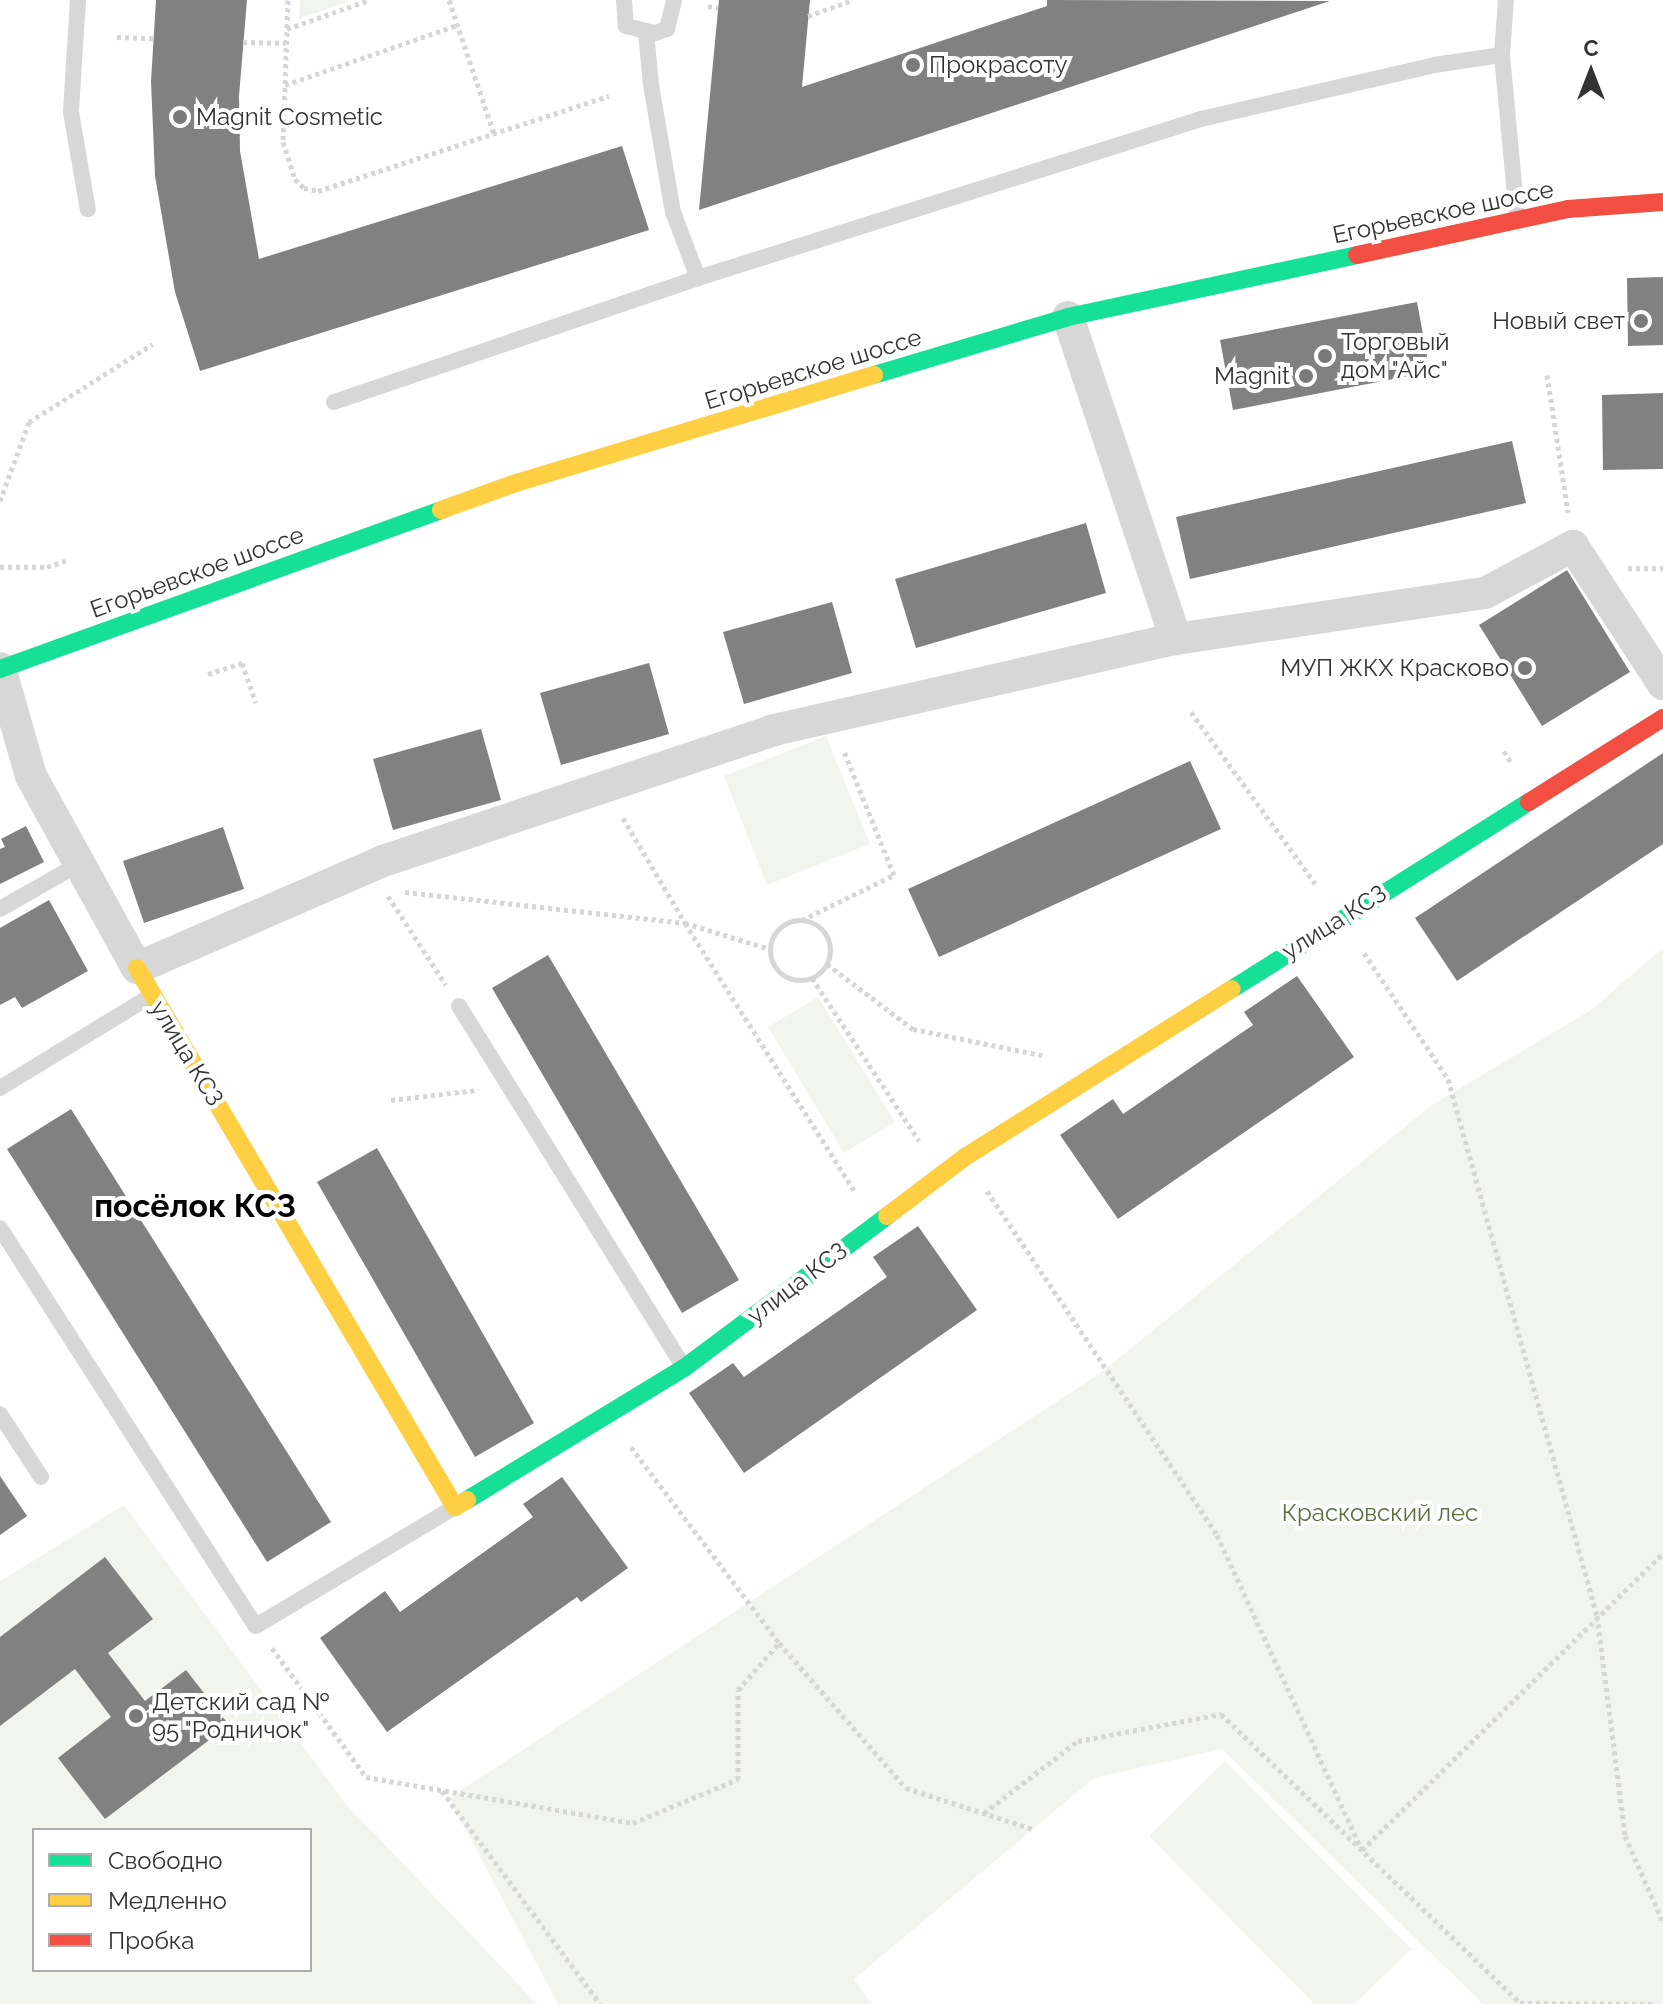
<!DOCTYPE html>
<html>
<head>
<meta charset="utf-8">
<style>
  body { margin:0 }
  #map { position:relative; width:1663px; height:2004px; overflow:hidden; background:#fff; font-family:Raleway,sans-serif }
  div>[style] { position:absolute }
  [style*='--x'] { left:calc(var(--x)*1px); top:calc(var(--y)*1px); width:calc(var(--w)*1px); rotate:calc(var(--a)*1deg) }
  .green>* { inset:0; background:#f2f5ed }
  .building>* { inset:0; background:#818181 }
  .path>* { height:5px; margin-top:-2.5px; transform-origin:0; background:repeating-linear-gradient(90deg,#d6d6d6 0 4px,transparent 0 8px) }
  .path>.ring { margin:-2.5px; padding:0; box-sizing:content-box; background:none; border:5px solid #d6d6d6; border-radius:50% }
  .lane>* { height:16px; margin:-8px; padding:0 8px; transform-origin:8px; border-radius:8px; background:#d7d7d7 }
  .street>* { height:32px; margin:-16px; padding:0 16px; transform-origin:16px; border-radius:16px; background:#d7d7d7 }
  .fast>* { height:18px; margin:-9px; padding:0 9px; transform-origin:9px; border-radius:9px; background:#16e098 }
  .slow>* { height:18px; margin:-9px; padding:0 9px; transform-origin:9px; border-radius:9px; background:#ffcf43 }
  .jam>* { height:18px; margin:-9px; padding:0 9px; transform-origin:9px; border-radius:9px; background:#f24e42 }
  .dots>* { width:22px; height:22px; translate:-50% -50%; box-sizing:border-box; border:4px solid #fff; border-radius:50% }
  span { translate:-50% -50%; white-space:nowrap; text-align:center; line-height:1.15; -webkit-text-stroke:8px #fff; paint-order:stroke }
  .poi-label { font-size:24px; color:#333 }
  .left { translate:0 -50%; text-align:left }
  .right { translate:-100% -50%; text-align:right }
  .street-label { font-size:24px; color:#333 }
  .park-label { font-size:24px; color:#5b703f }
  .district-label { font-size:32px; color:#000; font-weight:700 }
  .legend { position:absolute; left:32px; top:1828px; width:280px; height:144px; box-sizing:border-box; background:#fff; border:2px solid #adadad; margin:0; padding:10px 14px; list-style:none; font-size:24px; color:#333 }
  .legend li { display:flex; align-items:center; gap:16px; height:40px }
  .legend b { width:40px; border:2px solid #adadad }
  .north { position:absolute; left:1551px; top:32px; width:80px; height:80px; -webkit-text-stroke:6px #fff; paint-order:stroke; rotate:0deg; font-size:22px; font-weight:700; line-height:32px; text-align:center; color:#333 }
  .north::after { content:''; display:block; margin:auto; width:28px; height:36px; background:#333; clip-path:polygon(50% 0,100% 100%,50% 72%,0 100%) }
</style>
</head>
<body>
<div id="map">
  <div class="green">
    <i style="clip-path:polygon(300px 0,352px 0,299px 19px)"></i>
    <i style="clip-path:polygon(826px 736px,870px 844px,767px 885px,724px 776px)"></i>
    <i style="clip-path:polygon(1663px 948px,1663px 2004px,1483px 2004px,1222px 1749px,1094px 1778px,854px 1979px,872px 2004px,558px 2004px,449px 1798px,1099px 1374px,1432px 1105px,1591px 1010px)"></i>
    <i style="clip-path:polygon(818px 997px,895px 1122px,844px 1153px,768px 1027px)"></i>
    <i style="clip-path:polygon(evenodd,124px 1505px,344px 1802px,537px 2004px,0 2004px,0 1581px,124px 1505px,34px 1830px,310px 1830px,310px 1970px,34px 1970px,34px 1830px)"></i>
    <i style="clip-path:polygon(1225px 1761px,1411px 1949px,1355px 2004px,1314px 2004px,1149px 1836px)"></i>
  </div>
  <div class="building">
    <i style="clip-path:polygon(156px 0,247px 0,239px 96px,240px 151px,259px 259px,622px 146px,649px 230px,200px 371px,175px 292px,155px 176px,151px 81px)"></i>
    <i style="clip-path:polygon(719px 0,810px 0,802px 87px,1047px 6px,1047px 0,1330px 1px,699px 210px)"></i>
    <i style="clip-path:polygon(1663px 277px,1663px 345px,1628px 346px,1627px 278px)"></i>
    <i style="clip-path:polygon(1417px 302px,1430px 372px,1233px 410px,1220px 340px)"></i>
    <i style="clip-path:polygon(1663px 393px,1663px 469px,1603px 470px,1602px 395px)"></i>
    <i style="clip-path:polygon(1512px 441px,1526px 503px,1190px 579px,1176px 517px)"></i>
    <i style="clip-path:polygon(1086px 523px,1106px 593px,916px 648px,895px 579px)"></i>
    <i style="clip-path:polygon(1567px 570px,1630px 672px,1542px 726px,1479px 625px)"></i>
    <i style="clip-path:polygon(832px 602px,852px 673px,744px 704px,723px 632px)"></i>
    <i style="clip-path:polygon(649px 663px,669px 734px,561px 765px,540px 693px)"></i>
    <i style="clip-path:polygon(481px 729px,501px 800px,393px 830px,373px 759px)"></i>
    <i style="clip-path:polygon(1663px 753px,1663px 844px,1457px 981px,1415px 918px)"></i>
    <i style="clip-path:polygon(1190px 761px,1221px 829px,939px 957px,908px 889px)"></i>
    <i style="clip-path:polygon(26px 826px,44px 862px,0 884px,0 849px,5px 847px,1px 839px)"></i>
    <i style="clip-path:polygon(223px 827px,244px 889px,144px 923px,123px 861px)"></i>
    <i style="clip-path:polygon(49px 900px,88px 971px,22px 1008px,15px 997px,0 1005px,0 928px)"></i>
    <i style="clip-path:polygon(548px 955px,739px 1280px,682px 1313px,492px 988px)"></i>
    <i style="clip-path:polygon(1297px 976px,1354px 1057px,1118px 1219px,1060px 1135px,1113px 1099px,1123px 1114px,1253px 1025px,1244px 1012px)"></i>
    <i style="clip-path:polygon(71px 1109px,331px 1522px,267px 1562px,7px 1149px)"></i>
    <i style="clip-path:polygon(377px 1148px,534px 1423px,475px 1457px,317px 1182px)"></i>
    <i style="clip-path:polygon(918px 1226px,977px 1310px,744px 1473px,689px 1393px,733px 1363px,744px 1377px,887px 1277px,873px 1257px)"></i>
    <i style="clip-path:polygon(0 1476px,27px 1516px,0 1535px)"></i>
    <i style="clip-path:polygon(562px 1477px,628px 1568px,581px 1602px,577px 1597px,387px 1732px,320px 1638px,385px 1591px,400px 1612px,533px 1517px,523px 1504px)"></i>
    <i style="clip-path:polygon(105px 1557px,153px 1619px,108px 1653px,145px 1701px,186px 1670px,229px 1725px,105px 1819px,58px 1758px,111px 1717px,75px 1669px,0 1726px,0 1637px)"></i>
  </div>
  <div class="path">
    <i style="--x:288;--y:0;--w:142;--a:92"></i>
    <i style="--x:283;--y:142;--w:39;--a:72"></i>
    <i style="--x:295;--y:179;--w:13;--a:45"></i>
    <i style="--x:304;--y:188;--w:14;--a:12"></i>
    <i style="--x:318;--y:191;--w:306;--a:-18.1"></i>
    <i style="--x:449;--y:0;--w:141;--a:71.4"></i>
    <i style="--x:708;--y:6;--w:10;--a:11"></i>
    <i style="--x:808;--y:16;--w:48;--a:-19.6"></i>
    <i style="--x:287;--y:29;--w:87;--a:-19.5"></i>
    <i style="--x:117;--y:37;--w:36;--a:2"></i>
    <i style="--x:243;--y:42;--w:43;--a:1.3"></i>
    <i style="--x:285;--y:85;--w:182;--a:-19.2"></i>
    <i style="--x:1547;--y:375;--w:139;--a:81.3"></i>
    <i style="--x:0;--y:501;--w:84;--a:-69.8"></i>
    <i style="--x:29;--y:422;--w:146;--a:-32.2"></i>
    <i style="--x:0;--y:567;--w:47;--a:0"></i>
    <i style="--x:47;--y:567;--w:21;--a:-19"></i>
    <i style="--x:1628;--y:568;--w:35;--a:0"></i>
    <i style="--x:208;--y:674;--w:36;--a:-18"></i>
    <i style="--x:242;--y:663;--w:42;--a:70.7"></i>
    <i style="--x:1191;--y:712;--w:215;--a:54.1"></i>
    <i style="--x:1504;--y:751;--w:15;--a:58"></i>
    <i style="--x:623;--y:818;--w:122;--a:59.4"></i>
    <i style="--x:685;--y:923;--w:316;--a:57.7"></i>
    <i style="--x:405;--y:892;--w:282;--a:6.3"></i>
    <i style="--x:685;--y:923;--w:89;--a:17"></i>
    <i style="--x:388;--y:896;--w:106;--a:56.9"></i>
    <i class="ring" style="left:770px;top:920px;width:55px;height:55px"></i>
    <i style="--x:802;--y:920;--w:102;--a:-26.1"></i>
    <i style="--x:894;--y:875;--w:134;--a:-112"></i>
    <i style="--x:1364;--y:953;--w:151;--a:56.3"></i>
    <i style="--x:1448;--y:1079;--w:557;--a:74.49"></i>
    <i style="--x:1597;--y:1616;--w:222;--a:82.7"></i>
    <i style="--x:1625;--y:1836;--w:94;--a:66.2"></i>
    <i style="--x:827;--y:964;--w:108;--a:37.1"></i>
    <i style="--x:913;--y:1029;--w:136;--a:11.5"></i>
    <i style="--x:812;--y:978;--w:195;--a:56.7"></i>
    <i style="--x:391;--y:1100;--w:88;--a:-6.6"></i>
    <i style="--x:987;--y:1191;--w:414;--a:56.2"></i>
    <i style="--x:1217;--y:1535;--w:347;--a:65.3"></i>
    <i style="--x:1362;--y:1850;--w:423;--a:-44.6"></i>
    <i style="--x:631;--y:1447;--w:246;--a:52.9"></i>
    <i style="--x:779;--y:1643;--w:193;--a:48.8"></i>
    <i style="--x:906;--y:1788;--w:133;--a:17.9"></i>
    <i style="--x:272;--y:1648;--w:160;--a:53.9"></i>
    <i style="--x:366;--y:1777;--w:271;--a:9.8"></i>
    <i style="--x:633;--y:1823;--w:114;--a:-22.7"></i>
    <i style="--x:738;--y:1779;--w:89;--a:-90"></i>
    <i style="--x:738;--y:1690;--w:62;--a:-48.9"></i>
    <i style="--x:442;--y:1791;--w:265;--a:53.4"></i>
    <i style="--x:984;--y:1813;--w:118;--a:-37.5"></i>
    <i style="--x:1078;--y:1741;--w:146;--a:-10.7"></i>
    <i style="--x:1221;--y:1714;--w:416;--a:44"></i>
    <i style="--x:1520;--y:2003;--w:134;--a:0.4"></i>
  </div>
  <div class="lane">
    <i style="--x:78;--y:0;--w:112;--a:93.6"></i>
    <i style="--x:71;--y:112;--w:99;--a:80.2"></i>
    <i style="--x:624;--y:0;--w:26;--a:86"></i>
    <i style="--x:626;--y:26;--w:30;--a:14"></i>
    <i style="--x:655;--y:33;--w:13;--a:-18"></i>
    <i style="--x:667;--y:29;--w:30;--a:-76"></i>
    <i style="--x:1506;--y:0;--w:55;--a:94.2"></i>
    <i style="--x:1502;--y:55;--w:164;--a:84.7"></i>
    <i style="--x:646;--y:32;--w:53;--a:84.6"></i>
    <i style="--x:651;--y:85;--w:129;--a:80.2"></i>
    <i style="--x:673;--y:212;--w:71;--a:69.3"></i>
    <i style="--x:334;--y:402;--w:385;--a:-18.8"></i>
    <i style="--x:698;--y:278;--w:528;--a:-17.54"></i>
    <i style="--x:1201;--y:119;--w:239;--a:-13"></i>
    <i style="--x:1434;--y:65;--w:69;--a:-8.4"></i>
    <i style="--x:0;--y:909;--w:91;--a:-29.7"></i>
    <i style="--x:459;--y:1006;--w:424;--a:58.1"></i>
    <i style="--x:0;--y:1088;--w:177;--a:-31.4"></i>
    <i style="--x:0;--y:1228;--w:473;--a:57.3"></i>
    <i style="--x:256;--y:1626;--w:230;--a:-30.9"></i>
    <i style="--x:0;--y:1414;--w:75;--a:56.9"></i>
  </div>
  <div class="street">
    <i style="--x:1068;--y:317;--w:340;--a:71.5"></i>
    <i style="--x:1176;--y:639;--w:312;--a:-8.5"></i>
    <i style="--x:1485;--y:593;--w:100;--a:-28.1"></i>
    <i style="--x:1573;--y:546;--w:165;--a:56.9"></i>
    <i style="--x:0;--y:668;--w:112;--a:74"></i>
    <i style="--x:31;--y:776;--w:219;--a:61.1"></i>
    <i style="--x:137;--y:968;--w:268;--a:-23.5"></i>
    <i style="--x:383;--y:861;--w:412;--a:-18.5"></i>
    <i style="--x:774;--y:730;--w:412;--a:-12.8"></i>
  </div>
  <div class="fast">
    <i style="--x:874;--y:375;--w:202;--a:-16.6"></i>
    <i style="--x:1068;--y:317;--w:296;--a:-12.1"></i>
    <i style="--x:0;--y:669;--w:469;--a:-19.8"></i>
    <i style="--x:1232;--y:989;--w:351;--a:-32.2"></i>
    <i style="--x:467;--y:1500;--w:254;--a:-31.3"></i>
    <i style="--x:684;--y:1368;--w:254;--a:-36.8"></i>
  </div>
  <div class="slow">
    <i style="--x:441;--y:510;--w:80;--a:-19.8"></i>
    <i style="--x:516;--y:483;--w:374;--a:-16.8"></i>
    <i style="--x:137;--y:968;--w:626;--a:59.46"></i>
    <i style="--x:455;--y:1507;--w:14;--a:-30"></i>
    <i style="--x:887;--y:1216;--w:98;--a:-37.1"></i>
    <i style="--x:965;--y:1157;--w:315;--a:-32.2"></i>
  </div>
  <div class="jam">
    <i style="--x:1357;--y:255;--w:216;--a:-12.3"></i>
    <i style="--x:1568;--y:209;--w:95;--a:-4.2"></i>
    <i style="--x:1529;--y:802;--w:158;--a:-32.1"></i>
  </div>
  <div class="dots">
    <i style="left:913px;top:65px;background:#7a7a7a"></i>
    <i style="left:180px;top:117px;background:#7a7a7a"></i>
    <i style="left:1641px;top:321px;background:#7a7a7a"></i>
    <i style="left:1325px;top:356px;background:#7a7a7a"></i>
    <i style="left:1306px;top:376px;background:#7a7a7a"></i>
    <i style="left:1525px;top:668px;background:#7a7a7a"></i>
    <i style="left:136px;top:1716px;background:#7a7a7a"></i>
  </div>
  <div class="poi-label">
    <span class="left" style="left:929px;top:65px">Прокрасоту</span>
    <span class="left" style="left:196px;top:117px">Magnit Cosmetic</span>
    <span class="right" style="left:1625px;top:321px">Новый свет</span>
    <span class="left" style="left:1341px;top:356px">Торговый<br>дом "Айс"</span>
    <span class="right" style="left:1290px;top:376px">Magnit</span>
    <span class="right" style="left:1509px;top:668px">МУП ЖКХ Красково</span>
    <span class="left" style="left:152px;top:1716px">Детский сад №<br>95 "Родничок"</span>
  </div>
  <div class="street-label">
    <span style="left:1443px;top:212px;rotate:-12deg">Егорьевское шоссе</span>
    <span style="left:813px;top:369px;rotate:-17deg">Егорьевское шоссе</span>
    <span style="left:197px;top:572px;rotate:-20deg">Егорьевское шоссе</span>
    <span style="left:1334px;top:922px;rotate:-32deg">улица КСЗ</span>
    <span style="left:187px;top:1053px;rotate:59deg">улица КСЗ</span>
    <span style="left:797px;top:1283px;rotate:-37deg">улица КСЗ</span>
  </div>
  <div class="park-label">
    <span style="left:1380px;top:1513px">Красковский лес</span>
  </div>
  <div class="district-label">
    <span style="left:195px;top:1206px">посёлок КСЗ</span>
  </div>
  <ul class="legend">
  <li><b style="height:10px;background:#16e098"></b>Свободно</li>
  <li><b style="height:10px;background:#ffcf43"></b>Медленно</li>
  <li><b style="height:10px;background:#f24e42"></b>Пробка</li>
  </ul>
  <div class="north">С</div>
</div>
</body>
</html>
